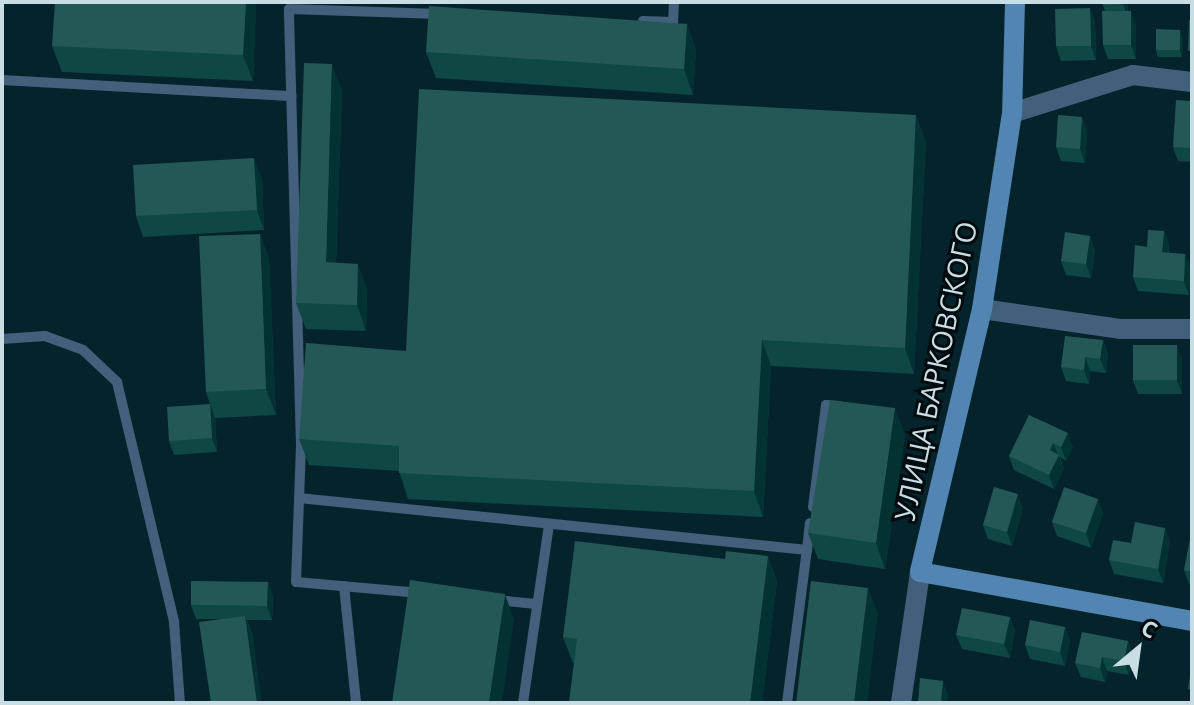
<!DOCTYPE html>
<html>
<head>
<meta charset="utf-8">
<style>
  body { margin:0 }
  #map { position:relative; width:1194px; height:705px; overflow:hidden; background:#05232b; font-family:"Open Sans",sans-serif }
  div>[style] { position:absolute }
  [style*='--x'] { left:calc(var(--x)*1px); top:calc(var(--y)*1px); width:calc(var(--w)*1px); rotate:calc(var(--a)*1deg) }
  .lane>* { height:10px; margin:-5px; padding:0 5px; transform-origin:5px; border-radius:5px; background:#42607c }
  .street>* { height:20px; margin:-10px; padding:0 10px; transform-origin:10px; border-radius:10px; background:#42607c }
  .secondary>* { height:20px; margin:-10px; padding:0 10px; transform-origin:10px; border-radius:10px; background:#5385b2 }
  .wall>* { inset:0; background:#0f4745 }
  .shaded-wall>* { inset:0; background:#033233 }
  .building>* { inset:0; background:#235856 }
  span { translate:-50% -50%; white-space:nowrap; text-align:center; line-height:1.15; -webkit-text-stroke:6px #000b0f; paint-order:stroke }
  .street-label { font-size:28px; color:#c9dee4 }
  .frame { position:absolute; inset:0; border:4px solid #c9dee4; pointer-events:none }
  .north { position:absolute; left:1098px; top:609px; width:80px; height:80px; -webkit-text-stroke:6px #000b0f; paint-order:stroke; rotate:29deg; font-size:22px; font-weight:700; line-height:32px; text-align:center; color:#c9dee4 }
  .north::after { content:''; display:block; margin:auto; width:28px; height:36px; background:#c9dee4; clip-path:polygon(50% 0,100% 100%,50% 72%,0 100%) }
</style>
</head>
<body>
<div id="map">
  <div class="lane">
    <i style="--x:643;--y:21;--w:30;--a:2"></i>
    <i style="--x:673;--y:22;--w:20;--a:-87"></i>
    <i style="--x:2;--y:80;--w:290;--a:3.2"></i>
    <i style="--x:2;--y:339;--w:43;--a:-4"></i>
    <i style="--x:45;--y:336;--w:40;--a:20.2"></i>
    <i style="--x:83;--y:350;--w:47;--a:43.3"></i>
    <i style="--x:117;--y:382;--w:247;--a:76.6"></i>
    <i style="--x:174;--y:622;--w:81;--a:85.8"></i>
    <i style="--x:299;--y:498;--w:511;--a:5.84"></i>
    <i style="--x:807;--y:550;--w:27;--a:-84"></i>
    <i style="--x:813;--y:507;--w:103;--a:-82.7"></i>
    <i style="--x:826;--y:405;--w:13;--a:4"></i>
    <i style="--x:344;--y:586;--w:118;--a:84.1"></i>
    <i style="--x:420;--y:593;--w:124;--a:-174.9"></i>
    <i style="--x:296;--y:582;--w:137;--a:-87.9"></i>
    <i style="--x:301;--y:445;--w:436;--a:-91.6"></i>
    <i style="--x:289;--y:9;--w:150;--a:1.9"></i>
    <i style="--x:496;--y:600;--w:40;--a:5.7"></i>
    <i style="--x:523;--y:703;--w:181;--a:-81.7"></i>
    <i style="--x:787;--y:703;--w:154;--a:-82.6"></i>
  </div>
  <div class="street">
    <i style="--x:1012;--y:113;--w:127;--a:-17.4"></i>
    <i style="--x:1133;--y:75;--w:59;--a:6.8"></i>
    <i style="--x:982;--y:309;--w:139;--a:8.2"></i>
    <i style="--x:1120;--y:329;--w:72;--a:0"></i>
    <i style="--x:901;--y:703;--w:132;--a:-81.7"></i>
  </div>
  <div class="secondary">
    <i style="--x:1015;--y:2;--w:111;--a:91.5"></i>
    <i style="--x:1012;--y:113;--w:198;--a:98.7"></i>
    <i style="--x:982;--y:309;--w:270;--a:103.3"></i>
    <i style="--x:920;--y:572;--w:276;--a:10.2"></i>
  </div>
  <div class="wall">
    <i style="clip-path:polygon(1127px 2px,1128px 11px,1136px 25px,1136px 59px,1108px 59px,1103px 45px,1105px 11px,1103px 5px)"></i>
    <i style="clip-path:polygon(256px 3px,253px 81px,62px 72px,52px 46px)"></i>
    <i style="clip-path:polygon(1090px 8px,1095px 22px,1096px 60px,1061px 61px,1056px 46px)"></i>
    <i style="clip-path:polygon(687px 24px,696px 50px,693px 95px,436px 78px,426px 52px)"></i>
    <i style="clip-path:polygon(1183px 37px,1182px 57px,1158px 57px,1156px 50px)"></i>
    <i style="clip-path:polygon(342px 90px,336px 263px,367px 289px,366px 331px,306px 329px,296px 303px)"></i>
    <i style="clip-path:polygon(1192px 101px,1192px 162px,1178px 161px,1173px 147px)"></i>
    <i style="clip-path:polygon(1082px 117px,1087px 131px,1085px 163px,1061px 161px,1056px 147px)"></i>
    <i style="clip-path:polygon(926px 141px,914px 374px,771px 366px,763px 517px,408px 499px,399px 471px,309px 465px,299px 439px,406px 351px)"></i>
    <i style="clip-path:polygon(262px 179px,264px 230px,143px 237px,136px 216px)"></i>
    <i style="clip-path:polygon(1164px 231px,1169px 245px,1169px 253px,1185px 254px,1191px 268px,1189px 295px,1138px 291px,1133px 277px,1147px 247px)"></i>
    <i style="clip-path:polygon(260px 234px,269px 260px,276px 415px,215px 418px,217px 452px,174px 455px,169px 441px,210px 404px,206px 392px)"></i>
    <i style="clip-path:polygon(1090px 236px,1095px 250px,1091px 278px,1066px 275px,1061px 261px)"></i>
    <i style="clip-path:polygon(1103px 340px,1108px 354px,1106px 373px,1090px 371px,1089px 384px,1066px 381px,1061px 367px)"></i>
    <i style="clip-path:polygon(1182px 359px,1182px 394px,1138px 394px,1133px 380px)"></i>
    <i style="clip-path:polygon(1029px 415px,1073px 447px,1066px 461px,1060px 457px,1064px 469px,1054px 489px,1014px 470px,1009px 456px)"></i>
    <i style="clip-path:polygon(905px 434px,885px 569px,818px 559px,808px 533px)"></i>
    <i style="clip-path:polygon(1098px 499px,1103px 513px,1091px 548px,1057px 536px,1052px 522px)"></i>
    <i style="clip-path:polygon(1023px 508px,1012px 546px,988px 539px,983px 525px)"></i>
    <i style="clip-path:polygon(1165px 528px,1170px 542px,1163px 583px,1114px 574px,1109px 560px,1131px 543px)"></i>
    <i style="clip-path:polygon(1192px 539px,1192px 585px,1189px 584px,1184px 570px)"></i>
    <i style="clip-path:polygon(768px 556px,777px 581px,762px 703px,569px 703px,574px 663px,573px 663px,563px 637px,725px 559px)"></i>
    <i style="clip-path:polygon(273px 596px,272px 620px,247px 620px,253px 636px,219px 619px,196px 619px,191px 605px)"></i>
    <i style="clip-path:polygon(1010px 617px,1015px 631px,1010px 658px,962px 649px,956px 635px)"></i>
    <i style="clip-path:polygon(1065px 627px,1070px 641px,1065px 666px,1030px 659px,1025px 645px)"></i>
    <i style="clip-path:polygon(1128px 641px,1133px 655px,1129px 675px,1107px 671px,1105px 682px,1081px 677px,1075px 663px)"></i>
  </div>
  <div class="shaded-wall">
    <i style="clip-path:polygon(246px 2px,256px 2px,256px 3px,253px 81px,243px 55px)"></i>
    <i style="clip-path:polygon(1123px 2px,1127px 2px,1128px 18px,1123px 4px)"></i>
    <i style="clip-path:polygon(1090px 8px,1095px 22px,1096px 60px,1091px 46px)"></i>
    <i style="clip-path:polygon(1131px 11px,1136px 25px,1136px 59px,1131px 45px)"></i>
    <i style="clip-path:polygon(687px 24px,696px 50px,693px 95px,684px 69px)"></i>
    <i style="clip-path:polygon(1180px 30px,1183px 37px,1182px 57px,1180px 50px)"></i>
    <i style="clip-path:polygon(332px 64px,342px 90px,335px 288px,326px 262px)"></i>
    <i style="clip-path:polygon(916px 115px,926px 141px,914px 374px,905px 348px)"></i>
    <i style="clip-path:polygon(1082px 117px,1087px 131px,1085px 163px,1080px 149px)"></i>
    <i style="clip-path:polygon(254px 158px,262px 179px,264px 230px,257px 210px)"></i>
    <i style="clip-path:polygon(1164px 231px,1169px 245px,1168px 266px,1162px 252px)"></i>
    <i style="clip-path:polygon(260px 234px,269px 260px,276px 415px,266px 389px)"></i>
    <i style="clip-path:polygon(1090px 236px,1095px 250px,1091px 278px,1086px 264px)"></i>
    <i style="clip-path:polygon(1185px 254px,1191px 268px,1189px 295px,1184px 281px)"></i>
    <i style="clip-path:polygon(358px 264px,367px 289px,366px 331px,357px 305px)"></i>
    <i style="clip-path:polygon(762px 340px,771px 366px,763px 517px,754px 491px)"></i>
    <i style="clip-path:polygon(1103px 340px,1108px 354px,1106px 373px,1100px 359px)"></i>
    <i style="clip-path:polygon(1177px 345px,1182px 359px,1182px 394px,1177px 380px)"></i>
    <i style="clip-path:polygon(1085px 357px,1090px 371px,1089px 384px,1084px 370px)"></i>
    <i style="clip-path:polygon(210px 404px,215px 418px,217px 452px,212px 438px)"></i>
    <i style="clip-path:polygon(895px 408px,905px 434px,885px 569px,876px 543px)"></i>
    <i style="clip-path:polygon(1068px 433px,1073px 447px,1066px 461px,1061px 447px)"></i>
    <i style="clip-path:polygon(1053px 443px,1064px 469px,1054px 489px,1049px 475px,1050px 450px)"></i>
    <i style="clip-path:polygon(1018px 494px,1023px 508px,1012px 546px,1007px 532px)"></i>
    <i style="clip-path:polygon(1098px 499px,1103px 513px,1091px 548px,1086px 533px)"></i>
    <i style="clip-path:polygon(1165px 528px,1170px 542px,1163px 583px,1158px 569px)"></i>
    <i style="clip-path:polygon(768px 556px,777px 581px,762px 703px,750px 703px)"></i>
    <i style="clip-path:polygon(268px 582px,273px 596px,272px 620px,267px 606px)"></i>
    <i style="clip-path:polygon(868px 588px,878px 614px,867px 703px,854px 703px)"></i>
    <i style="clip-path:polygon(505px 594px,514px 620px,502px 703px,489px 703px)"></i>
    <i style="clip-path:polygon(245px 616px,253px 636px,262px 703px,257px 703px)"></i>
    <i style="clip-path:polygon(1010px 617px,1015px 631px,1010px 658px,1004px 644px)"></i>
    <i style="clip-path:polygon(1065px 627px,1070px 641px,1065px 666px,1060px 652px)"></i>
    <i style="clip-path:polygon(1128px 641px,1133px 655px,1129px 675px,1124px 661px)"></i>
    <i style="clip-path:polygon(1102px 657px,1107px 671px,1105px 682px,1100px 668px)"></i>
    <i style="clip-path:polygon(943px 681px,948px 695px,947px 703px,941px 703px)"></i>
  </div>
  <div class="building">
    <i style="clip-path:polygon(55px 2px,246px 2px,243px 55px,52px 46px)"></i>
    <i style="clip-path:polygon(1103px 2px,1123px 2px,1123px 4px,1103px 5px)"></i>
    <i style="clip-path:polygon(429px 6px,687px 24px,684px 69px,426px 52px)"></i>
    <i style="clip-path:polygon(1090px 8px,1091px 46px,1056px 46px,1055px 9px)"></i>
    <i style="clip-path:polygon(1102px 11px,1131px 11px,1131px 45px,1103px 45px)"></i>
    <i style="clip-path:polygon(1189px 20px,1192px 20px,1192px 51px,1188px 51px)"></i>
    <i style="clip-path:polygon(1156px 29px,1180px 30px,1180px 50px,1156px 50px)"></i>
    <i style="clip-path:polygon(304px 63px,332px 64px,326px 262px,358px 264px,357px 305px,296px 303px)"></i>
    <i style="clip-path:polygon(419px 89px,916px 115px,905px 348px,762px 340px,754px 491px,399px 473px,399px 446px,299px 439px,306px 343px,406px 351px)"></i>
    <i style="clip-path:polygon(1176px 100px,1192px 101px,1192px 148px,1173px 147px)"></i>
    <i style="clip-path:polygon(1058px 115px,1082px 117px,1080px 149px,1056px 147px)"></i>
    <i style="clip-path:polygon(254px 158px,257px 210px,136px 216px,133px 165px)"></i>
    <i style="clip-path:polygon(1148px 230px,1164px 231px,1162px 252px,1185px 254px,1184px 281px,1133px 277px,1135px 245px,1147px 247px)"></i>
    <i style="clip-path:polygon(1065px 232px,1090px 236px,1086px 264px,1061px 261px)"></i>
    <i style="clip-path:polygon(260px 234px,266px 389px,206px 392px,199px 236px)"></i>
    <i style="clip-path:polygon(1065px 336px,1103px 340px,1100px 359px,1085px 357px,1084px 370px,1061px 367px)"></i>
    <i style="clip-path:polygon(1133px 345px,1177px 345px,1177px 380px,1133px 380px)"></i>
    <i style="clip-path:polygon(830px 400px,895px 408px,876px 543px,808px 533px)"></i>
    <i style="clip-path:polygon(210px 404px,212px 438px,169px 441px,167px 407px)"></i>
    <i style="clip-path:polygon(1029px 415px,1068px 433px,1061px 447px,1053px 443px,1050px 450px,1059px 455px,1049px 475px,1009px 456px)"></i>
    <i style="clip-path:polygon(994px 487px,1018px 494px,1007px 532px,983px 525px)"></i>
    <i style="clip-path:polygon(1064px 487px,1098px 499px,1086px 533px,1052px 522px)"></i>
    <i style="clip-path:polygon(1135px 522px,1165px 528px,1158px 569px,1109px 560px,1113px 540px,1131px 543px)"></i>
    <i style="clip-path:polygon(1190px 539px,1192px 539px,1192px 572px,1184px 570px)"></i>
    <i style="clip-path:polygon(575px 541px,725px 559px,726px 551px,768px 556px,750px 703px,569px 703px,577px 639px,563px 637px)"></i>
    <i style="clip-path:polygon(410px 580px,505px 594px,489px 703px,392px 703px)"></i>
    <i style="clip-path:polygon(191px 581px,268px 582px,267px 606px,191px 605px)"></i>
    <i style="clip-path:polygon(811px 581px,868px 588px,854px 703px,796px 703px)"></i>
    <i style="clip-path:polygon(962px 608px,1010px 617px,1004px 644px,956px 635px)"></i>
    <i style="clip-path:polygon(245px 616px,257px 703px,211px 703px,199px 622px)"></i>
    <i style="clip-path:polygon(1030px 620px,1065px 627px,1060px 652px,1025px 645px)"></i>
    <i style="clip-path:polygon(1082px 632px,1128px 641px,1124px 661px,1102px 657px,1100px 668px,1075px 663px)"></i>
    <i style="clip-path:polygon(1192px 662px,1192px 690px,1188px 689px)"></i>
    <i style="clip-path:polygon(920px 678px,943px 681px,941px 703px,918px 703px)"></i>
  </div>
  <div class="street-label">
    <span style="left:935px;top:371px;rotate:-78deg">УЛИЦА БАРКОВСКОГО</span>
  </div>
  <div class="frame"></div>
  <div class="north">С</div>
</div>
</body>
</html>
